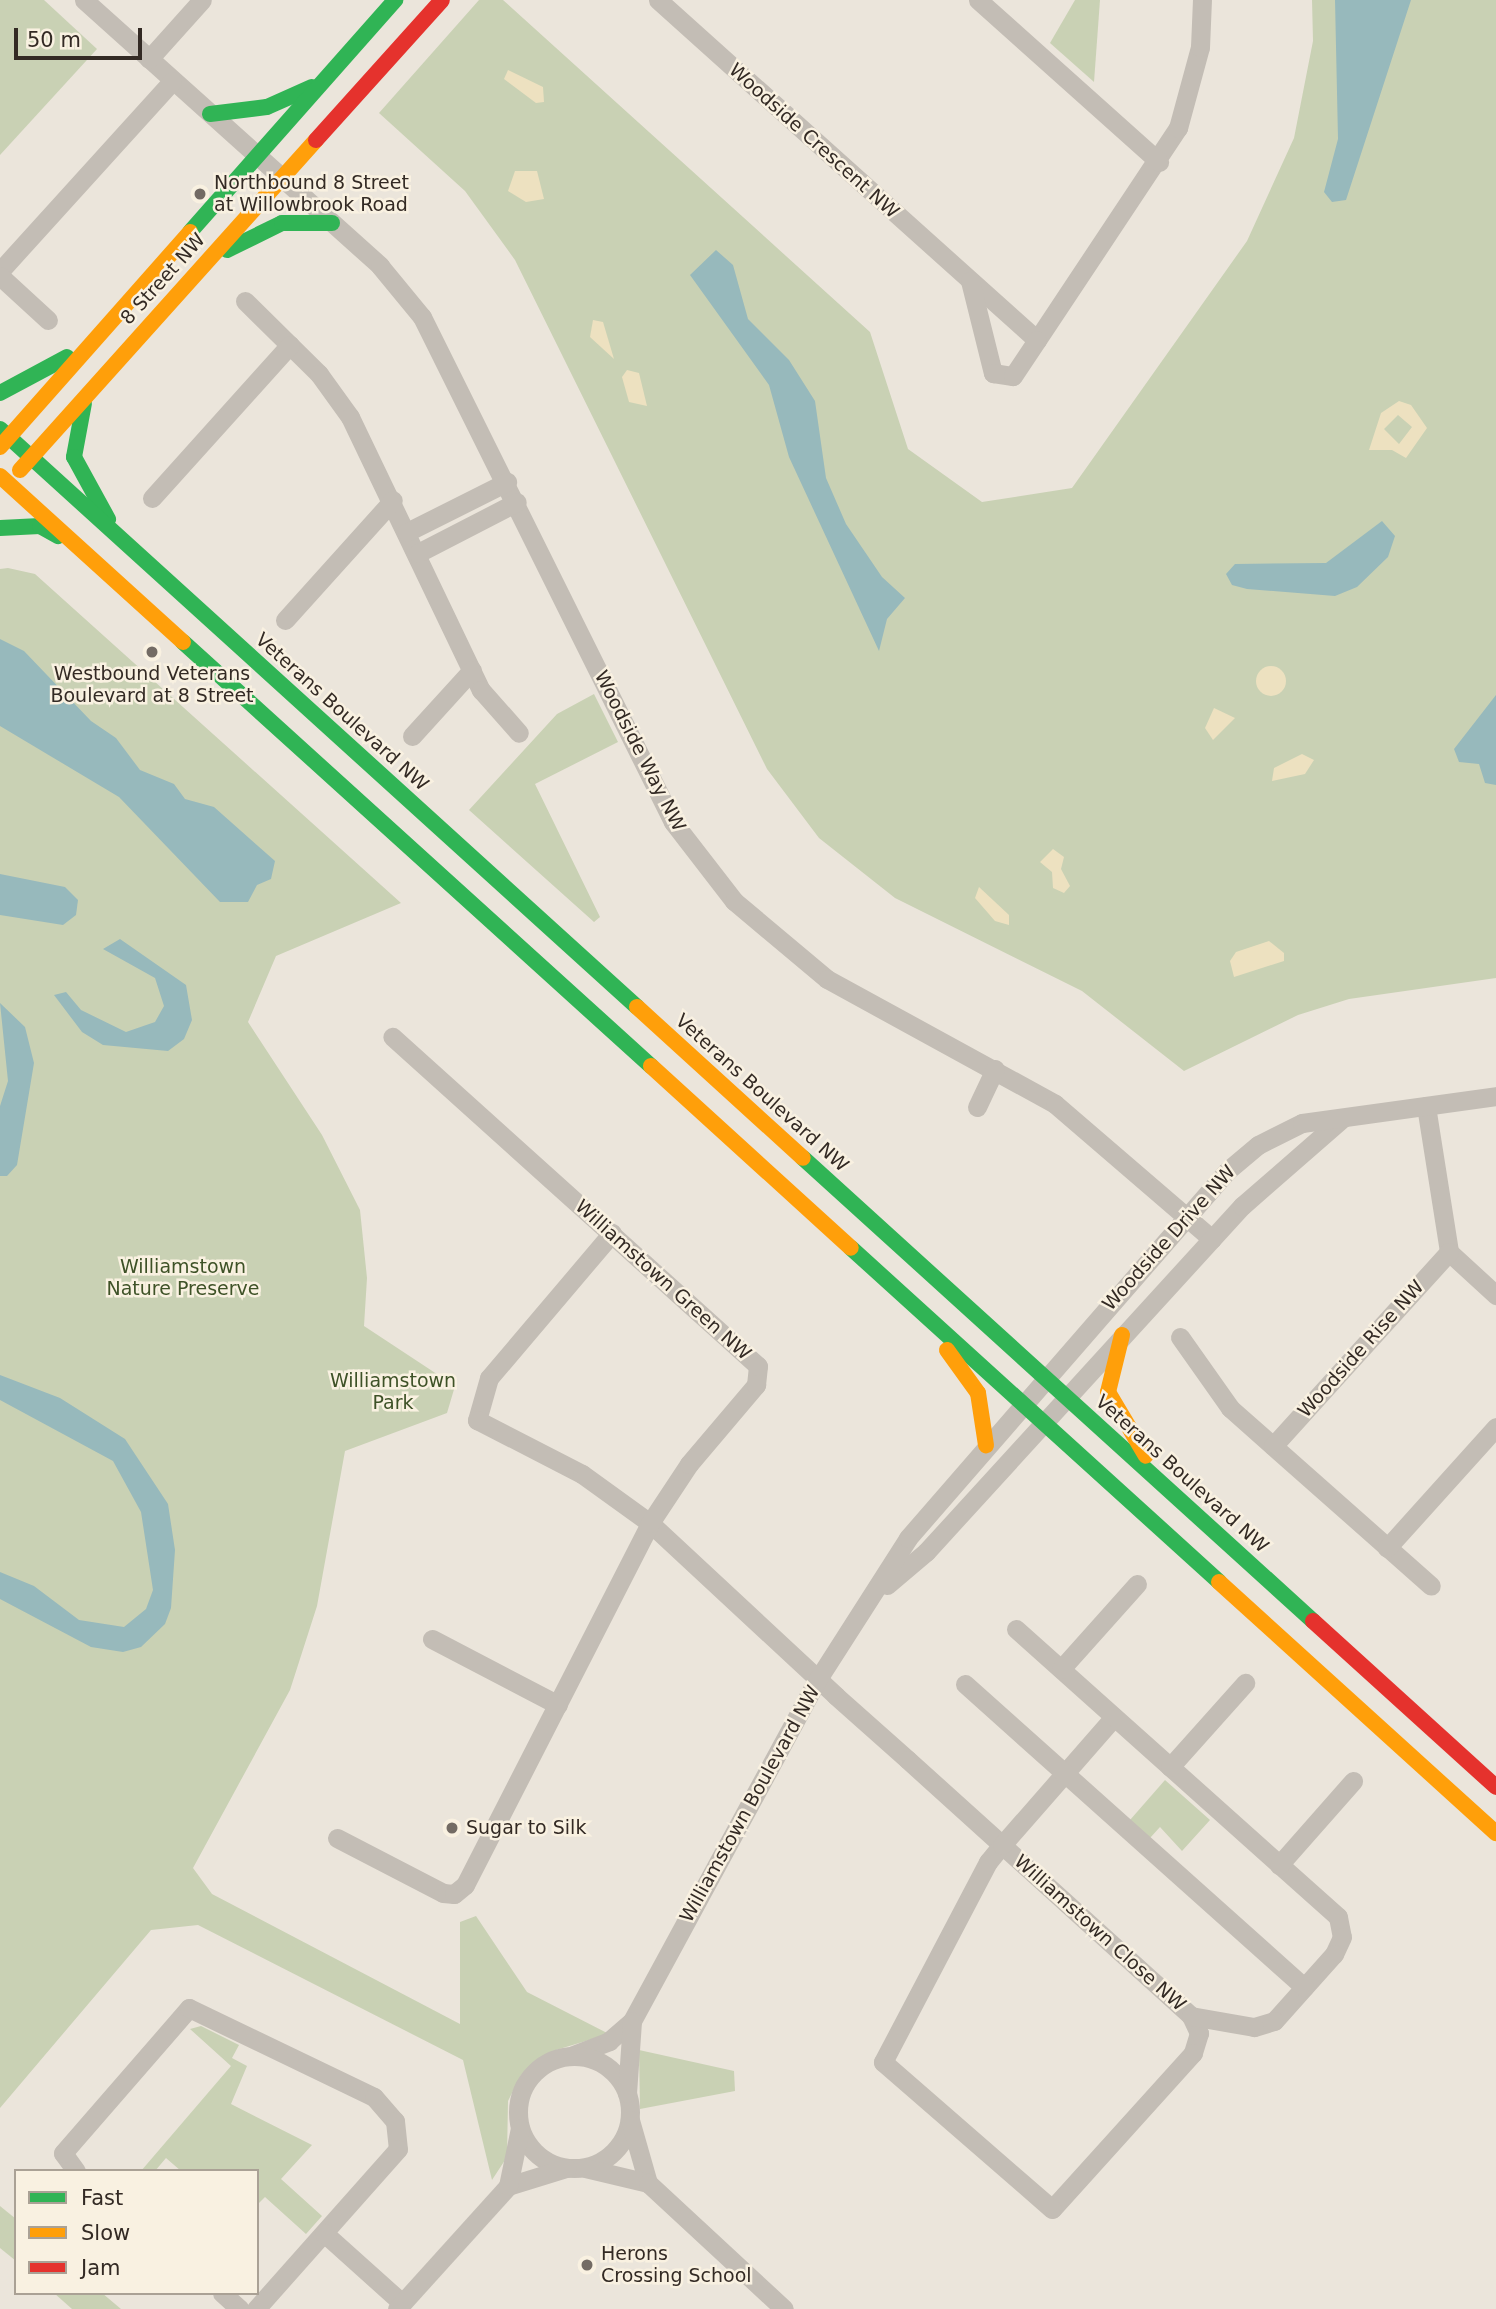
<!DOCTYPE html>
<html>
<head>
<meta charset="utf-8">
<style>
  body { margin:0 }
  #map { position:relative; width:1496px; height:2309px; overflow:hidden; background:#ebe5db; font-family:"DejaVu Sans",sans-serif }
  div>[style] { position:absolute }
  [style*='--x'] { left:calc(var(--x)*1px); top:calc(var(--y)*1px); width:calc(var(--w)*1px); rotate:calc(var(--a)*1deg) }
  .green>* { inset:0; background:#c9d1b4 }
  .sand>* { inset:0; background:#ede1c0 }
  .round { border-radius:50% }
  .water>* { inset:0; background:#97b9bc }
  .street>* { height:19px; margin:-9.5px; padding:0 9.5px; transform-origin:9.5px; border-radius:9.5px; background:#c3bdb5 }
  .street>.ring { margin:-9.5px; padding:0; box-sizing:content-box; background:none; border:19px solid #c3bdb5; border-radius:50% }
  .fast>* { height:16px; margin:-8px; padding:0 8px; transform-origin:8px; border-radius:8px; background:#30b455 }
  .slow>* { height:16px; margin:-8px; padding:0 8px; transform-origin:8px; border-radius:8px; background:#ff9f0a }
  .jam>* { height:16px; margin:-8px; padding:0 8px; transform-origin:8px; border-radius:8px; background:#e5322d }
  .dots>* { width:19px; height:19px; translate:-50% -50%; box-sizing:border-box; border:4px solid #f9f1e1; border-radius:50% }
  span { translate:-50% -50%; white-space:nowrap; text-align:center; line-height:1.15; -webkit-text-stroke:5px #f9f1e1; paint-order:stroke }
  .street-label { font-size:19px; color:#332a24 }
  .poi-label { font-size:19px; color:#332a24 }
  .left { translate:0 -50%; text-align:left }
  .park-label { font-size:19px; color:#3e5227 }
  .legend { position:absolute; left:14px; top:2169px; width:245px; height:126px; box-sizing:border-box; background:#f9f1e1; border:2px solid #aaa195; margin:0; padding:9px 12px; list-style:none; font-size:21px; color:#332a24 }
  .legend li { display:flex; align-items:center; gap:14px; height:35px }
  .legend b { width:35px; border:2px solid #aaa195 }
  .scale { position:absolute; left:14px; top:28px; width:128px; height:32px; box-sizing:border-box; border:4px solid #332a24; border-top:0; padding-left:9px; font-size:21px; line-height:24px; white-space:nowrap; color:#332a24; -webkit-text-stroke:5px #f9f1e1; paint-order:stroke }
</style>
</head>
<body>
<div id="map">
  <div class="green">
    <i style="clip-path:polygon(0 0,44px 0,97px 49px,0 155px)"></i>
    <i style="clip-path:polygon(479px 0,503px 0,870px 332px,908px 449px,982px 502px,1072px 488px,1247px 241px,1294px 138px,1313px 41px,1312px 0,1496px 0,1496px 978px,1349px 999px,1298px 1015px,1184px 1071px,1082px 991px,895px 898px,819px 838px,767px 769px,515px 260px,465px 191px,379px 113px)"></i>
    <i style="clip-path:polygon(1075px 0,1100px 0,1094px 82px,1050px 43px)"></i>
    <i style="clip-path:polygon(8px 568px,35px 574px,401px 903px,276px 956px,248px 1022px,322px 1135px,360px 1210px,367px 1278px,364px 1326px,455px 1386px,447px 1413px,345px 1451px,317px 1606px,290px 1690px,193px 1868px,212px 1894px,460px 2024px,460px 1922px,476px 1916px,527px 1992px,609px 2034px,556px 2050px,521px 2075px,508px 2101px,507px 2157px,492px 2180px,463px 2060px,198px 1925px,151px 1930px,0 2108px,0 569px)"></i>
    <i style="clip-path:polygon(594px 694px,618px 742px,535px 784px,600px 917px,594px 922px,469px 810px,557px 714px)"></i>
    <i style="clip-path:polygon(1165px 1780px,1210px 1820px,1182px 1851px,1160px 1827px,1150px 1838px,1130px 1820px)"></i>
    <i style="clip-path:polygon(201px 2026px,239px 2045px,232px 2058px,247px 2066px,231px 2104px,312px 2145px,281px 2179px,322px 2216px,306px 2234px,265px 2197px,257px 2205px,257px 2171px,181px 2171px,166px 2158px,155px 2171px,141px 2171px,231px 2066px,190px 2029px)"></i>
    <i style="clip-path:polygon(639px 2050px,734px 2071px,735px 2091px,640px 2109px)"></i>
    <i style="clip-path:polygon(0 2206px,16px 2219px,16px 2261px,0 2248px)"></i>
    <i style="clip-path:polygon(54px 2293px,102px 2293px,121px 2309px,72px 2309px)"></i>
  </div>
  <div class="sand">
    <i style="clip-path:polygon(508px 70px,543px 87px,544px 102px,536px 103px,504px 79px)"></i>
    <i style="clip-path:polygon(515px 171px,537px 171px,544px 199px,526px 202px,508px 191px)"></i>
    <i style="clip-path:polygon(593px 320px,603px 322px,614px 359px,590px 337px)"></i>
    <i style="clip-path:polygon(627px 370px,639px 373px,647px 406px,629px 402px,622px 377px)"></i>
    <i style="clip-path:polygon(evenodd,1399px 401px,1411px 405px,1427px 428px,1406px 458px,1392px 450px,1369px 450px,1381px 413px,1399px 401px,1398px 415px,1412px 427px,1399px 444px,1384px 429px,1398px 415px)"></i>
    <i class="round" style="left:1256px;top:666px;width:30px;height:30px"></i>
    <i style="clip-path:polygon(1214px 708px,1235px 718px,1213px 740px,1205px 728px)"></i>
    <i style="clip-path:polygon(1302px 754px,1314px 760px,1305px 774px,1272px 781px,1274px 768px)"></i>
    <i style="clip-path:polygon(1053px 849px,1064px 857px,1061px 869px,1070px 886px,1064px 893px,1053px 888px,1052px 872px,1040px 862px)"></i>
    <i style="clip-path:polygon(979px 887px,1009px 915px,1009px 925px,995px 921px,975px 898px)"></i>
    <i style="clip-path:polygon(1269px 941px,1284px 953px,1284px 961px,1234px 977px,1230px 961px,1236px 952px)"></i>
  </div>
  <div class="water">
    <i style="clip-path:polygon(1335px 0,1411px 0,1346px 200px,1332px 202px,1324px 192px,1338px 139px)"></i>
    <i style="clip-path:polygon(716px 250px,733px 265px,748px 319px,789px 360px,815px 401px,826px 478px,846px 524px,882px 577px,905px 598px,887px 619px,879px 651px,789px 457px,769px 385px,690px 275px)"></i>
    <i style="clip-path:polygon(1382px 521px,1395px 536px,1388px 557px,1357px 587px,1335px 596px,1247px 589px,1232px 585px,1226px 574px,1235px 564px,1326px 563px)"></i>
    <i style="clip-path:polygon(0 639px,24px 651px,91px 721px,116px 738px,140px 770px,174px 784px,185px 799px,214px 807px,275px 861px,271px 879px,257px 885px,248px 902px,220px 902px,119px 797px,0 726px)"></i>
    <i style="clip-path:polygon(1496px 695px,1496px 785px,1485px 783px,1479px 764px,1459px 762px,1454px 749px)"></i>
    <i style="clip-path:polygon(0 874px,65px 887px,78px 900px,76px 915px,63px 925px,0 915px)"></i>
    <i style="clip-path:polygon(120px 939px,186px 985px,192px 1020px,184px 1039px,168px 1051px,103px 1045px,82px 1032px,54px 995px,66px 992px,81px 1010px,126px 1032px,155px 1022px,164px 1006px,155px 978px,103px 949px)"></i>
    <i style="clip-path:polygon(0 1003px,25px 1027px,34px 1063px,17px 1165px,7px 1176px,0 1176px,0 1106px,8px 1081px)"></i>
    <i style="clip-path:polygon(0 1375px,60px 1398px,125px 1439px,168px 1504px,175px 1550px,171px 1608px,165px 1624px,141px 1647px,123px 1652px,91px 1647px,0 1599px,0 1572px,34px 1586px,79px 1620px,124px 1627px,146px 1609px,153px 1590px,141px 1512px,113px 1461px,0 1400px)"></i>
  </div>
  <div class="street">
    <i style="--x:84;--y:0;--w:398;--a:41.9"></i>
    <i style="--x:380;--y:266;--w:66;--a:50.5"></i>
    <i style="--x:422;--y:317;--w:564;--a:63.57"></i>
    <i style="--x:673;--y:822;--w:100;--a:52.3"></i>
    <i style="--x:734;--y:901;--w:121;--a:40"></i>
    <i style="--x:827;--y:979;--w:260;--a:28.7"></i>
    <i style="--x:1055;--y:1104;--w:207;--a:40.7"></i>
    <i style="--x:658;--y:0;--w:509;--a:41.9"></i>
    <i style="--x:1037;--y:340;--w:255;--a:-56.4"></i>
    <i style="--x:1178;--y:128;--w:84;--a:-74.8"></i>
    <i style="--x:1200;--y:47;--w:47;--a:-87.6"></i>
    <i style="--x:978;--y:0;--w:243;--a:41.8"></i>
    <i style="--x:149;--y:59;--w:79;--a:-48.1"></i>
    <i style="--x:0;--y:271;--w:256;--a:-47.8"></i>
    <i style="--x:0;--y:276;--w:65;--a:42.5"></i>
    <i style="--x:970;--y:281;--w:95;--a:76"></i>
    <i style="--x:993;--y:373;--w:20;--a:9"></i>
    <i style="--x:1013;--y:376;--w:43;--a:-56.3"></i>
    <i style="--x:245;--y:301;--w:104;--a:44.6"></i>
    <i style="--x:319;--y:374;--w:53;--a:54.2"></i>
    <i style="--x:350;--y:417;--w:303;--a:64.4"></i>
    <i style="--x:481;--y:690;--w:57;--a:48.5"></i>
    <i style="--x:152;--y:498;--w:206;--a:-48"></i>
    <i style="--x:407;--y:532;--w:112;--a:-26.6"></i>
    <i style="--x:418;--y:553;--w:111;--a:-27.3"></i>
    <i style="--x:285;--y:620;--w:161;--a:-48"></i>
    <i style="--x:412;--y:736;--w:89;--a:-47.7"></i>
    <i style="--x:1426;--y:1106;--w:148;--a:81"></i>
    <i style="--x:1449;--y:1252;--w:64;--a:42.5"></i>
    <i style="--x:977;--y:1107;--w:42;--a:-64.7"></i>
    <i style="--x:612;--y:1233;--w:190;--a:130.3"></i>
    <i style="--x:489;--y:1378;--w:44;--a:105.9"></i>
    <i style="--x:477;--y:1420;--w:118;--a:27.2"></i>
    <i style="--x:582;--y:1474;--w:84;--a:35.8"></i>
    <i style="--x:650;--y:1523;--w:254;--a:42.9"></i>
    <i style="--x:836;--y:1696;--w:96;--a:41.6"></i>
    <i style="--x:908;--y:1760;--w:127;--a:42.1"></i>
    <i style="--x:1002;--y:1845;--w:255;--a:42.1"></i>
    <i style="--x:1191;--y:2016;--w:19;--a:65"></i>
    <i style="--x:1199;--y:2033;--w:21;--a:107"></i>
    <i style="--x:1193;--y:2053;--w:210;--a:132.1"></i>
    <i style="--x:1052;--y:2209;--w:224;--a:-139"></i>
    <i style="--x:883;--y:2062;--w:226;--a:-62.3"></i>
    <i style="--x:988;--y:1862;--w:22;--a:-51"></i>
    <i style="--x:1002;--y:1845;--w:170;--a:-48.8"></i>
    <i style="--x:1180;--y:1337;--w:87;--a:54.8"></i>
    <i style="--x:1230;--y:1408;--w:268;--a:41.5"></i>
    <i style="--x:1273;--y:1446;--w:262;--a:-47.8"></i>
    <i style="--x:1387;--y:1548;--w:163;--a:-48"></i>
    <i style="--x:887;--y:1585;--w:51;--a:-40.2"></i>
    <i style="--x:926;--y:1552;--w:469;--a:-47.6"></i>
    <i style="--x:1242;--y:1206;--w:134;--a:-41.1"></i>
    <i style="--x:1016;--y:1629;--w:432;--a:41.8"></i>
    <i style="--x:1338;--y:1917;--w:20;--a:79"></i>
    <i style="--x:1342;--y:1937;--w:19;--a:115"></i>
    <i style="--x:1334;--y:1954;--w:90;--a:131.8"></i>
    <i style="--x:1274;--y:2021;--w:21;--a:163"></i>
    <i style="--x:1254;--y:2027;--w:64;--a:-170.1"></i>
    <i style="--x:432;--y:1639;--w:142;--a:27.6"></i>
    <i style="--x:1061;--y:1669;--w:114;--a:-48.2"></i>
    <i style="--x:965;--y:1684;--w:455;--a:41.8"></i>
    <i style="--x:1170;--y:1767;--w:113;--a:-48.2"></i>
    <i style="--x:337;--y:1838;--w:119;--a:27.4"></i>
    <i style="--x:443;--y:1893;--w:11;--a:5"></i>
    <i style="--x:454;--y:1894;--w:14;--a:-39"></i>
    <i style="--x:465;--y:1885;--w:407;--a:-62.9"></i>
    <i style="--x:650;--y:1523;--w:71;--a:-56.5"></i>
    <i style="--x:689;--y:1464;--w:104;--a:-49.7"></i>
    <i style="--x:756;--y:1385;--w:19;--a:-84"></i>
    <i style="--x:758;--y:1366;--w:492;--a:-138"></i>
    <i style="--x:1279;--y:1865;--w:112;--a:-48.6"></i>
    <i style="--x:573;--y:2055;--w:39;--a:-21"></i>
    <i style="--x:609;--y:2041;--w:30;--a:-41"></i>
    <i style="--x:632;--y:2021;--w:389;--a:-61.5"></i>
    <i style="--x:818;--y:1679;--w:167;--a:-57.4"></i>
    <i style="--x:908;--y:1538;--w:486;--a:-49"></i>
    <i style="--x:1227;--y:1171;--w:40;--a:-40"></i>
    <i style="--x:1258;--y:1145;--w:49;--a:-26.6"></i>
    <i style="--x:1302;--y:1123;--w:196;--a:-7.9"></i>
    <i class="ring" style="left:518px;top:2056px;width:93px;height:93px"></i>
    <i style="--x:627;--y:2093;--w:72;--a:-86"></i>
    <i style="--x:630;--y:2120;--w:66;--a:74.1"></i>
    <i style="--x:585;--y:2168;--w:65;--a:13.4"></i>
    <i style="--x:648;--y:2183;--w:185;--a:42.8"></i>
    <i style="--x:76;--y:2171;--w:22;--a:-126"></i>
    <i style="--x:63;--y:2153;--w:192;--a:-49"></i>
    <i style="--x:189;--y:2008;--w:205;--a:25.7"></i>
    <i style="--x:374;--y:2097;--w:32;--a:49"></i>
    <i style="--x:395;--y:2121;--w:28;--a:84"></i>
    <i style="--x:398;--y:2149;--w:214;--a:131.6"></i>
    <i style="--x:508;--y:2186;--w:61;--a:-17.2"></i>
    <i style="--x:324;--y:2233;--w:105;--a:41.9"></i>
    <i style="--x:222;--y:2293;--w:24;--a:42"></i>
    <i style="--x:397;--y:2309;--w:166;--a:-47.9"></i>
    <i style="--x:508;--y:2186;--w:59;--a:-78.3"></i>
  </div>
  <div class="fast">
    <i style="--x:210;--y:114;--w:57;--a:-7"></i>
    <i style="--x:267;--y:107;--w:49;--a:-24"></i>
    <i style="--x:190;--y:232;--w:310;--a:-48.5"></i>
    <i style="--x:227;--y:250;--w:61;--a:-26.1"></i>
    <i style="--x:282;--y:223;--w:50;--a:0"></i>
    <i style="--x:0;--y:393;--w:76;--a:-28.2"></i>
    <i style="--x:84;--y:403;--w:55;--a:100.5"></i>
    <i style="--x:74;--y:457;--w:71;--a:61.3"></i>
    <i style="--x:0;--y:429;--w:860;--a:42.22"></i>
    <i style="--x:0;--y:528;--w:40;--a:-2.9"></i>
    <i style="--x:40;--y:526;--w:21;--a:29"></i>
    <i style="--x:183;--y:642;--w:632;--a:42.18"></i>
    <i style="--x:803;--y:1158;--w:689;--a:42.23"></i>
    <i style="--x:851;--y:1248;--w:497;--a:42.2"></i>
  </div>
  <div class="slow">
    <i style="--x:0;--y:447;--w:287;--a:-48.5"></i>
    <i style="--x:20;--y:470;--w:443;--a:-48.1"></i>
    <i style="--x:0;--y:476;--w:247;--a:42.2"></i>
    <i style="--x:637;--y:1007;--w:224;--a:42.3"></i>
    <i style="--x:651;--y:1066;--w:270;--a:42.3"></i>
    <i style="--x:1122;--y:1335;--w:59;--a:103.8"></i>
    <i style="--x:1108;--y:1392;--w:74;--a:59.3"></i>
    <i style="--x:947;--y:1350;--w:53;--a:54.2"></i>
    <i style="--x:978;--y:1393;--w:53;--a:81.3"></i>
    <i style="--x:1219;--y:1582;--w:374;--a:42.2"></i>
  </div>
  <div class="jam">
    <i style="--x:316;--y:140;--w:188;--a:-48"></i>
    <i style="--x:1313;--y:1621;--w:247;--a:42.2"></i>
  </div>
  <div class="dots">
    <i style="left:200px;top:194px;background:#736b64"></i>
    <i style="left:152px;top:652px;background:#736b64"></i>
    <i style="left:452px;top:1828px;background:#736b64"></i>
    <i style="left:587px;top:2265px;background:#736b64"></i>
  </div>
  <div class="street-label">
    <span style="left:814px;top:141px;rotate:42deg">Woodside Crescent NW</span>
    <span style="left:163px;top:279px;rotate:-48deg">8 Street NW</span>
    <span style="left:342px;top:712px;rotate:42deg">Veterans Boulevard NW</span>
    <span style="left:640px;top:751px;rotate:63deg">Woodside Way NW</span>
    <span style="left:762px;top:1093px;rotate:42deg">Veterans Boulevard NW</span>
    <span style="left:1169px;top:1238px;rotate:-48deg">Woodside Drive NW</span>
    <span style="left:663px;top:1280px;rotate:42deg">Williamstown Green NW</span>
    <span style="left:1361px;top:1349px;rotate:-48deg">Woodside Rise NW</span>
    <span style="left:1182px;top:1474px;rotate:42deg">Veterans Boulevard NW</span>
    <span style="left:750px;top:1804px;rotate:-61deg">Williamstown Boulevard NW</span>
    <span style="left:1100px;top:1933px;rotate:42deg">Williamstown Close NW</span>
  </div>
  <div class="poi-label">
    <span class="left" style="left:214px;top:194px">Northbound 8 Street<br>at Willowbrook Road</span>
    <span style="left:152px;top:685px">Westbound Veterans<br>Boulevard at 8 Street</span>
    <span class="left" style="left:466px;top:1828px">Sugar to Silk</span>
    <span class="left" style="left:601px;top:2265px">Herons<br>Crossing School</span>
  </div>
  <div class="park-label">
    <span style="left:183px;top:1278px">Williamstown<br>Nature Preserve</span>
    <span style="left:393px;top:1392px">Williamstown<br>Park</span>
  </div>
  <ul class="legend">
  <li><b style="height:9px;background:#30b455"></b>Fast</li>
  <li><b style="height:9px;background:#ff9f0a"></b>Slow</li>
  <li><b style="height:9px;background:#e5322d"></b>Jam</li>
  </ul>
  <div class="scale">50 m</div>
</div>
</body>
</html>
